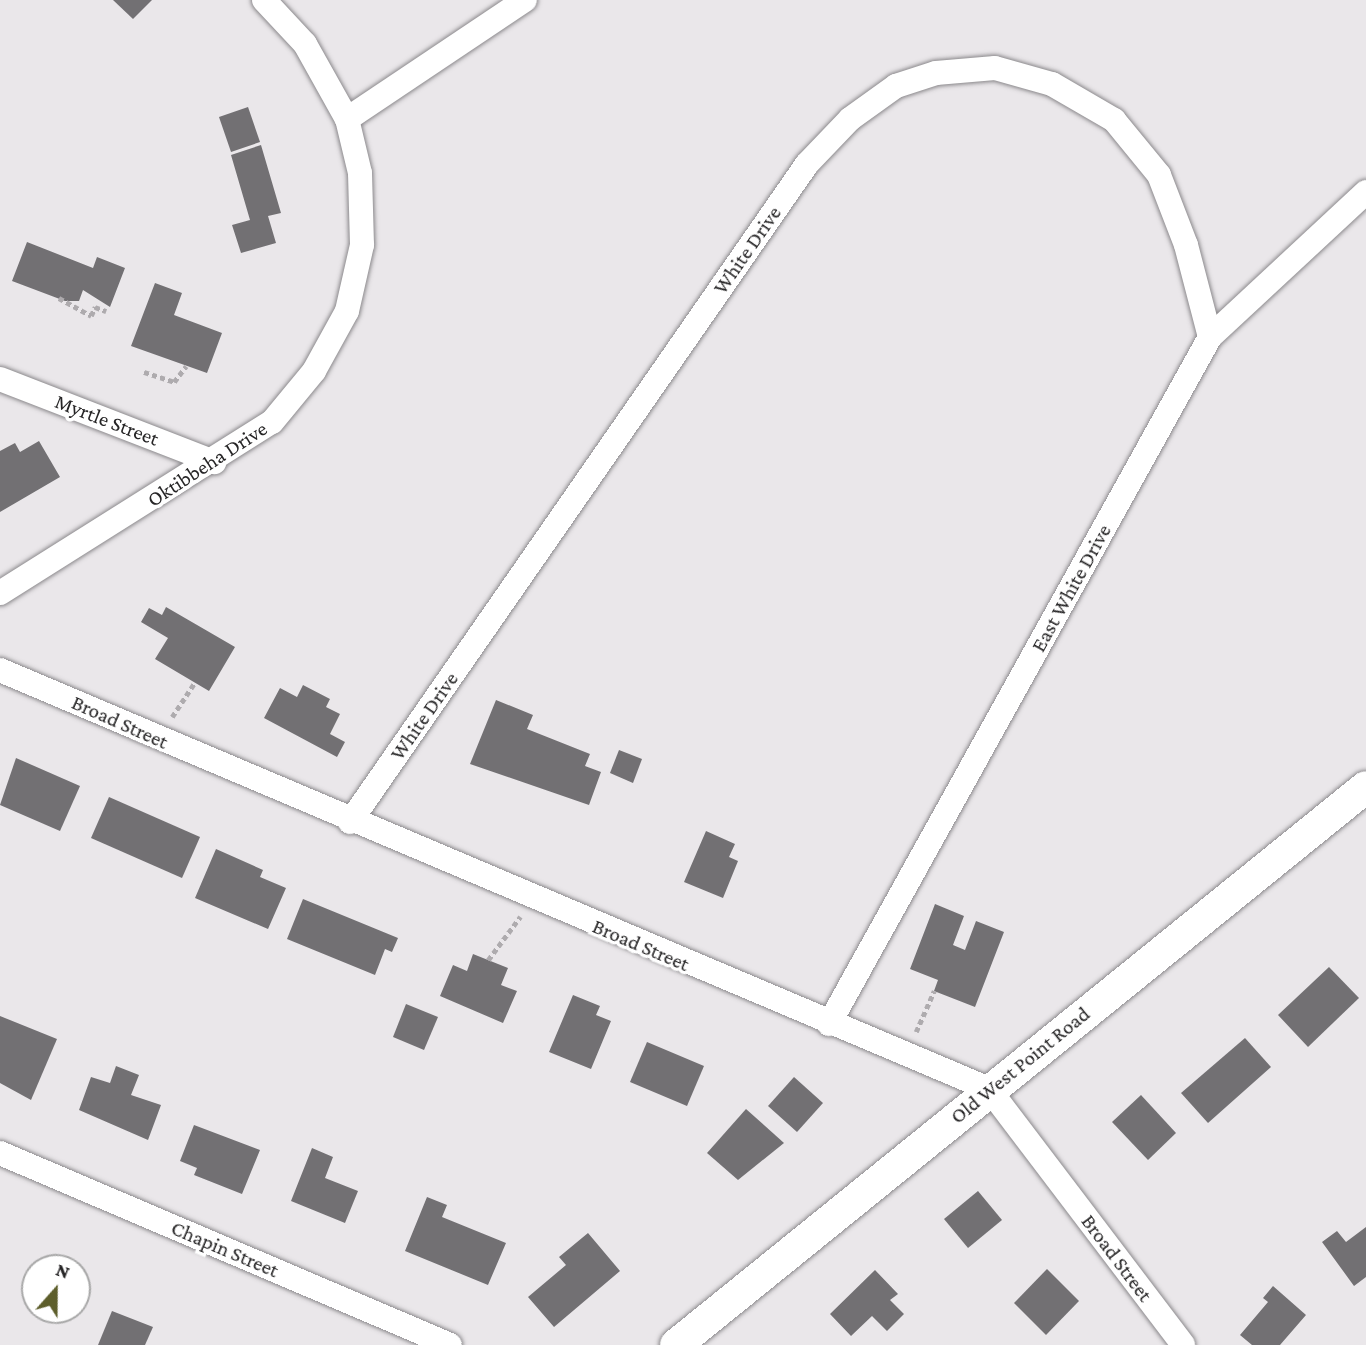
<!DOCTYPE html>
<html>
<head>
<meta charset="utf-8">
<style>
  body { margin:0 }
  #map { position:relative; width:1366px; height:1345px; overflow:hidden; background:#eae7ea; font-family:"Crimson Pro",serif }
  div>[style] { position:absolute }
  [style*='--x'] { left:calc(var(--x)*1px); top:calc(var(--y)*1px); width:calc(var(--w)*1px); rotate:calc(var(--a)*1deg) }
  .building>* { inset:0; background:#727073 }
  .path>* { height:4.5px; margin-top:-2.25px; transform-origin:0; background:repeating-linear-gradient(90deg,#aeabae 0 5px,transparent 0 8.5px) }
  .roads { filter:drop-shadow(0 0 2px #8b898c) drop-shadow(0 0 2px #8b898c) }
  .minor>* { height:24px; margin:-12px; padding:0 12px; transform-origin:12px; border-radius:12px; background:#fff }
  .tertiary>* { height:32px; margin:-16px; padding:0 16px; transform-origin:16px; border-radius:16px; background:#fff }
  span { translate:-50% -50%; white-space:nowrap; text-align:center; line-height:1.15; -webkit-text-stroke:7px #fff; paint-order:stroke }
  .street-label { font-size:21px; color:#262526 }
  .north { position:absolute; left:21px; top:1254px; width:70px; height:70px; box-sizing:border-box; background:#fff; border:2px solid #a8a8a8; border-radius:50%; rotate:21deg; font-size:19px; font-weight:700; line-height:28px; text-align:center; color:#262526 }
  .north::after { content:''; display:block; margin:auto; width:24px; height:32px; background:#5d5e2b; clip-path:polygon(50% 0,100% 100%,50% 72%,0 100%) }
</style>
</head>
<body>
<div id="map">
  <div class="building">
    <i style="clip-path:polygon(113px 0,152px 0,133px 19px)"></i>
    <i style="clip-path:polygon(248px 107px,260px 142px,231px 152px,219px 117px)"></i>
    <i style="clip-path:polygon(261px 145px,281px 213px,268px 216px,276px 243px,241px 253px,232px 225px,250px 220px,231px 155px)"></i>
    <i style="clip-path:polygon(27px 242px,93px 268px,97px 257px,125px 268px,110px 307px,83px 290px,79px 301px,65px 301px,12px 281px)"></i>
    <i style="clip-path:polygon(155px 283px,182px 293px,174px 315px,222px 333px,207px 373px,131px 346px)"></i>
    <i style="clip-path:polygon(39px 441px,60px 477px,0 512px,0 451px,15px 443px,20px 452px)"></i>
    <i style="clip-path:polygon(166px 607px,235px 647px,209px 691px,155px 659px,168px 638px,141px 622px,149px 608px,162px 615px)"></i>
    <i style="clip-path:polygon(303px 685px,330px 699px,326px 707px,340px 714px,330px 734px,345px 742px,337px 757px,264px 718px,280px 688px,297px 697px)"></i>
    <i style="clip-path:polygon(496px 700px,533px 715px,527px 729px,590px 754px,585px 766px,601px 772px,589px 805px,470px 764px)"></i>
    <i style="clip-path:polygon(619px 750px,642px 759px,633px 783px,610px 773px)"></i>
    <i style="clip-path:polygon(16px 758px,80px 786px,60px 831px,0 805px)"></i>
    <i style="clip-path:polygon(109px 797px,200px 837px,182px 878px,91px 838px)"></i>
    <i style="clip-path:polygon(706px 831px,735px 844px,729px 857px,738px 861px,723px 898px,684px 882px)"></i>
    <i style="clip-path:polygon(216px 849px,263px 870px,260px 877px,286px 888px,268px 929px,195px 898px)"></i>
    <i style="clip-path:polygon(303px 899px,398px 938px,392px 952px,385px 949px,375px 975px,287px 939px)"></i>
    <i style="clip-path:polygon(935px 904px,964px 916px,953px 945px,965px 950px,976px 921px,1004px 932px,975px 1007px,934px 991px,938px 980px,910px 969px)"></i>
    <i style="clip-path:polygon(473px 954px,508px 968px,501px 985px,517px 991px,503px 1023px,440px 996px,453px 965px,467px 971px)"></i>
    <i style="clip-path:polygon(1329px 967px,1359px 998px,1308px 1047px,1278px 1015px)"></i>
    <i style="clip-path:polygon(573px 995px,600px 1006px,596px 1015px,611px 1021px,591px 1069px,549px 1052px)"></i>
    <i style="clip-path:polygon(406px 1004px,438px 1017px,424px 1050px,393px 1037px)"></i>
    <i style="clip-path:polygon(0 1016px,57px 1039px,31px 1100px,0 1083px)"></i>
    <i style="clip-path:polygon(1245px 1038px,1271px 1067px,1208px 1123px,1181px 1093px)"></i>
    <i style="clip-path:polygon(647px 1042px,704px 1066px,687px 1106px,630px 1082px)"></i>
    <i style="clip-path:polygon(116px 1066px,139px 1075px,131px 1095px,161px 1105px,148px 1140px,79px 1110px,91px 1077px,110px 1083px)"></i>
    <i style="clip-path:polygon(794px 1077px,823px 1103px,797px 1132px,768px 1106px)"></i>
    <i style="clip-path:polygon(1141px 1095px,1176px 1133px,1148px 1160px,1112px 1122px)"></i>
    <i style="clip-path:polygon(746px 1109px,784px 1143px,738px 1180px,707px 1153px)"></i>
    <i style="clip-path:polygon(194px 1125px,260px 1150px,242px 1194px,194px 1175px,197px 1168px,180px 1161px)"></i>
    <i style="clip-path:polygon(312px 1148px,333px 1157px,325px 1178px,358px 1191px,345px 1223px,291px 1201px)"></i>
    <i style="clip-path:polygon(978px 1191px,1002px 1220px,968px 1248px,944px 1219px)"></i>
    <i style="clip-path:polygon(427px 1197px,447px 1205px,442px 1217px,506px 1243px,488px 1285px,405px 1251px)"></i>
    <i style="clip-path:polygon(1366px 1227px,1366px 1277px,1354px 1286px,1322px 1242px,1337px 1231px,1346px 1242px)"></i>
    <i style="clip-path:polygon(588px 1233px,620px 1271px,554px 1327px,528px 1297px,566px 1265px,559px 1257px)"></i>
    <i style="clip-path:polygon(1047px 1269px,1079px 1301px,1046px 1335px,1014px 1303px)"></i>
    <i style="clip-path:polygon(875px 1270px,898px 1294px,890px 1300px,904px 1314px,887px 1331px,872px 1316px,851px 1336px,830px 1314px)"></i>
    <i style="clip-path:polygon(1273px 1286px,1306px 1315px,1280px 1345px,1252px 1345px,1240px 1335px,1268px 1302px,1263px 1298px)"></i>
    <i style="clip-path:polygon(112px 1311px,153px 1327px,145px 1345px,98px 1345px)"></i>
  </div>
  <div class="path">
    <i style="--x:59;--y:298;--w:37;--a:29"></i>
    <i style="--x:91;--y:316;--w:10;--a:-66"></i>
    <i style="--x:95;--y:307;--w:12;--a:20"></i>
    <i style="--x:144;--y:372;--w:32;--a:18"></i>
    <i style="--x:174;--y:382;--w:20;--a:-53"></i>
    <i style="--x:172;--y:717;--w:42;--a:-56.7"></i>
    <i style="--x:488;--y:960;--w:54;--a:-53.3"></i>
    <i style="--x:916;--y:1032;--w:45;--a:-66.3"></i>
  </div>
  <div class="roads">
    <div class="minor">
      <i style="--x:264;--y:0;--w:60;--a:47"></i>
      <i style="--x:305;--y:44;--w:86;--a:60.8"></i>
      <i style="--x:0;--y:379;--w:230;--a:21.2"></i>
      <i style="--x:0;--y:593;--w:321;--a:-32.2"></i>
      <i style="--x:272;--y:422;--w:66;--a:-50.5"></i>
      <i style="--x:314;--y:371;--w:68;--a:-61.2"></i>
      <i style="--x:347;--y:311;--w:68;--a:-77.2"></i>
      <i style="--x:362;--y:245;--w:72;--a:-91.6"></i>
      <i style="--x:360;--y:173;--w:56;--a:-103.5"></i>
      <i style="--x:347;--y:119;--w:214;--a:-33.8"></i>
      <i style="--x:0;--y:670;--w:1074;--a:22.96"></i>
      <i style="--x:989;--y:1089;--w:321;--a:52.8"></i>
      <i style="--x:350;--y:822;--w:801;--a:-55.22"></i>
      <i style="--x:807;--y:164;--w:62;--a:-46.3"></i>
      <i style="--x:850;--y:119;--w:57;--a:-35.7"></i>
      <i style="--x:896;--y:86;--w:42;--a:-18"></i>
      <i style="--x:936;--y:73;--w:59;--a:-4.8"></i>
      <i style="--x:995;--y:68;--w:59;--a:15.7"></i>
      <i style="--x:1052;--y:84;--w:72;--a:30.1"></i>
      <i style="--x:1114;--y:120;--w:71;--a:50.7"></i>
      <i style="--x:1159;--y:175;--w:75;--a:68.9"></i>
      <i style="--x:1186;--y:245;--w:95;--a:75.4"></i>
      <i style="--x:829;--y:1024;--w:786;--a:-60.99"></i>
      <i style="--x:1210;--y:337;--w:213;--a:-42.9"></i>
      <i style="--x:0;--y:1153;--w:489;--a:23.1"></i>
    </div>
    <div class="tertiary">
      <i style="--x:676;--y:1345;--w:887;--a:-38.96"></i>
    </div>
  </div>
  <div class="street-label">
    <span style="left:747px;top:250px;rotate:-55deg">White Drive</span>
    <span style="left:107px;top:420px;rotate:21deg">Myrtle Street</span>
    <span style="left:207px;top:464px;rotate:-33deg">Oktibbeha Drive</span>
    <span style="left:1071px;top:588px;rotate:-61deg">East White Drive</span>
    <span style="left:424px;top:716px;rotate:-55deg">White Drive</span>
    <span style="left:120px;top:722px;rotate:24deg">Broad Street</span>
    <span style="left:641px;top:945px;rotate:23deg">Broad Street</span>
    <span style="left:1020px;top:1065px;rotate:-39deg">Old West Point Road</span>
    <span style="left:225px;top:1249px;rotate:23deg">Chapin Street</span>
    <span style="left:1117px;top:1258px;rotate:53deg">Broad Street</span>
  </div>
  <div class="north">N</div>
</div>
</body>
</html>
